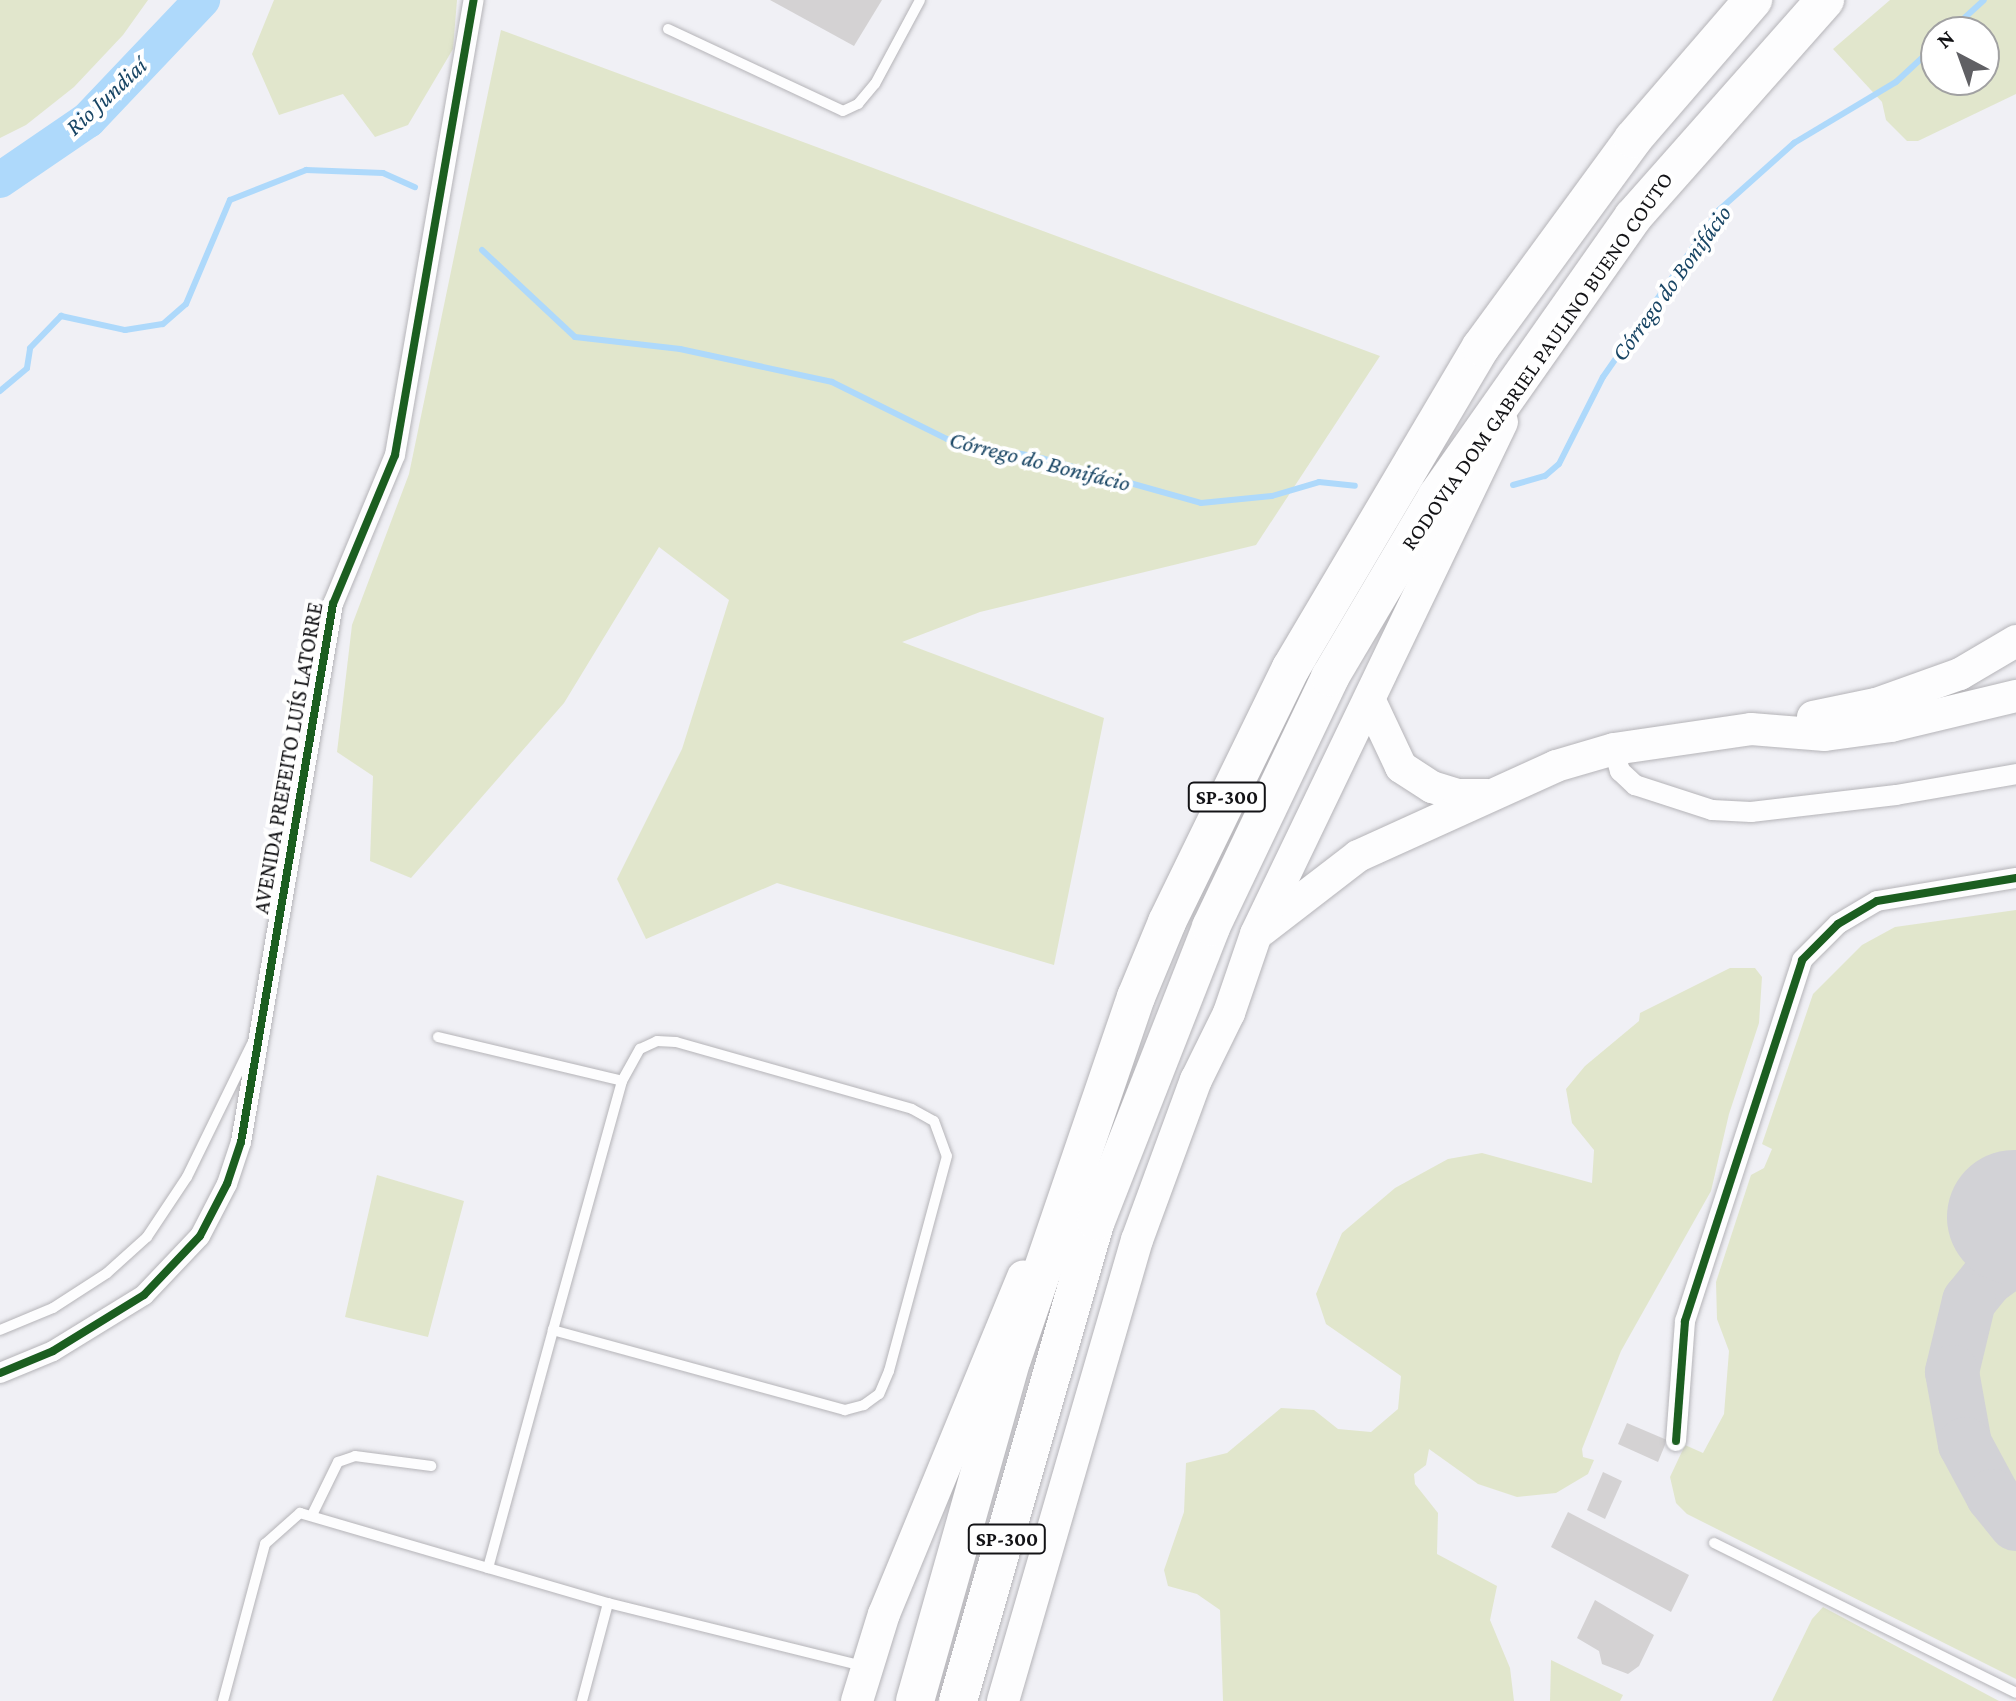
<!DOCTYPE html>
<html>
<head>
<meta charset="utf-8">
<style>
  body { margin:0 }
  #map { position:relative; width:2016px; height:1701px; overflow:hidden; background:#f0f0f5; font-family:"Crimson Pro",serif }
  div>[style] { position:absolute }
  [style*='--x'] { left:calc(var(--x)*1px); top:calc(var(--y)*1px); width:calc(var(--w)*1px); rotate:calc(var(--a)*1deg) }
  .green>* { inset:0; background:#e1e6cc }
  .stream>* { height:6px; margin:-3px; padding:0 3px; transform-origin:3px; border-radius:3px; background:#aed9fb }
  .river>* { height:36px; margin:-18px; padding:0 18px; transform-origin:18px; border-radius:18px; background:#aed9fb }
  .taxiway>* { height:54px; margin:-27px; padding:0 27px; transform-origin:27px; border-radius:27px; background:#d2d2d6 }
  .runway>* { height:134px; margin:-67px; padding:0 67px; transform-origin:67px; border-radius:67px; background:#d2d2d6 }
  .building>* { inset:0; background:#d4d2d3 }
  .roads { filter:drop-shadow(0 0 2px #b5b4b8) drop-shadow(0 0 2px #b5b4b8) }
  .service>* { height:10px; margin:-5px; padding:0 5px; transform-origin:5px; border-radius:5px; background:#fdfdfe }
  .minor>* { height:20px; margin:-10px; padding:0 10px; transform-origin:10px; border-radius:10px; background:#fdfdfe }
  .primary>* { height:32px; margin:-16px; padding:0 16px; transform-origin:16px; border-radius:16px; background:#fdfdfe }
  .motorway>* { height:38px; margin:-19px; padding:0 19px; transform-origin:19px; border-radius:19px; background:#fdfdfe }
  .cycleway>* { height:8px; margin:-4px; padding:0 4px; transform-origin:4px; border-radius:4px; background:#1b5e20 }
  span { translate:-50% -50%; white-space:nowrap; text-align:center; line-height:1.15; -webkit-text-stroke:8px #fff; paint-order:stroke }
  .shield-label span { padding:2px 6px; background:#fff; border:2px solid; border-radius:6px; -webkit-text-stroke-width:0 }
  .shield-label { font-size:20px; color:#131316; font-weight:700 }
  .street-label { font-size:22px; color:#131316 }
  .water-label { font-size:24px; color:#184564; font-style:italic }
  .north { position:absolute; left:1920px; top:16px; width:80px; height:80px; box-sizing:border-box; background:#fff; border:2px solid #a1a1a2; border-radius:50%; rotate:319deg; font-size:22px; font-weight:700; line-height:32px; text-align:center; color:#131316 }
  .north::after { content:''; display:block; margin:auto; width:28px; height:36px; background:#606064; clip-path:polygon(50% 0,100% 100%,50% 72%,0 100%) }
</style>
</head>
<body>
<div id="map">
  <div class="green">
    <i style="clip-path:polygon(0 0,148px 0,123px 35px,74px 87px,26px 125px,0 138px)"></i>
    <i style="clip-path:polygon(274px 0,457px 0,453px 49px,408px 125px,375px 137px,343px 94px,279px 115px,252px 54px)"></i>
    <i style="clip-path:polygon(evenodd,1890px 0,2016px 0,2016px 94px,1918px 141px,1907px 141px,1886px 120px,1882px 102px,1833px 49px,1890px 0,1936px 32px,1984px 32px,1984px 80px,1936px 80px,1936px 32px)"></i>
    <i style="clip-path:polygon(501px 30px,1380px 356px,1256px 545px,980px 612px,902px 642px,1104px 718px,1054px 965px,777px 883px,646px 939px,617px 879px,682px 749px,729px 600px,659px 547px,564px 703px,411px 878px,370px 861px,373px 776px,337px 752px,352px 625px,409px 474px)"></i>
    <i style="clip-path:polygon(2016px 910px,2016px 1169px,1949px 1307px,1938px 1372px,1946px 1432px,1962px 1470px,1977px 1499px,2016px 1541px,2016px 1679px,1687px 1514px,1676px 1503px,1670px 1477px,1685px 1445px,1703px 1453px,1724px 1414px,1729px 1351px,1717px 1319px,1716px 1282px,1751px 1175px,1764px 1168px,1772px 1149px,1762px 1144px,1813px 994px,1862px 945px,1895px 927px)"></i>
    <i style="clip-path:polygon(1730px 968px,1755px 968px,1762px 977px,1759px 1023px,1729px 1114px,1711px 1191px,1621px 1351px,1582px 1449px,1583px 1457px,1594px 1460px,1588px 1474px,1556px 1493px,1517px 1497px,1478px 1484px,1429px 1449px,1426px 1465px,1414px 1474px,1415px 1484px,1438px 1513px,1437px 1554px,1497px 1586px,1490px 1620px,1510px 1668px,1514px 1701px,1223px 1701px,1220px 1610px,1197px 1594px,1168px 1586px,1164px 1570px,1184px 1512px,1186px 1463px,1227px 1453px,1281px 1408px,1314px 1410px,1338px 1429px,1371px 1432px,1398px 1409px,1401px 1376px,1326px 1324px,1316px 1294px,1342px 1233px,1395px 1188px,1448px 1159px,1482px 1153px,1592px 1183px,1594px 1150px,1572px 1123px,1566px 1089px,1585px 1066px,1639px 1021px,1640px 1013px)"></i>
    <i style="clip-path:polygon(377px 1175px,464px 1201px,428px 1337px,345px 1317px)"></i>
    <i style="clip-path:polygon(2016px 1284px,2016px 1495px,1992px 1463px,1971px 1385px,1980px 1317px,1995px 1294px)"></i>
    <i style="clip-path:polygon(1823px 1607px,1999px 1701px,1772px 1701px,1812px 1619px)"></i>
    <i style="clip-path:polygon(1551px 1660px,1623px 1695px,1620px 1701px,1550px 1701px)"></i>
  </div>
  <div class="stream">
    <i style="--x:1949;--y:32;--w:47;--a:-42.4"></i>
    <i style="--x:482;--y:250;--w:127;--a:43.1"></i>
    <i style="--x:575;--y:337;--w:106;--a:6.5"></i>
    <i style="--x:680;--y:349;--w:156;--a:12.2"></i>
    <i style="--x:832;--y:382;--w:128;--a:26.4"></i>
    <i style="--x:947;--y:439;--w:96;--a:11.4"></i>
    <i style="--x:1041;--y:458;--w:166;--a:15.7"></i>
    <i style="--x:1201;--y:503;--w:71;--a:-5.6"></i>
    <i style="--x:1272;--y:496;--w:49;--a:-16.6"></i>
    <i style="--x:1319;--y:482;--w:36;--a:6"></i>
    <i style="--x:0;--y:391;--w:35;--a:-40"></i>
    <i style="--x:27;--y:368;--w:20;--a:-81"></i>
    <i style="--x:30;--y:348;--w:45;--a:-45.9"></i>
    <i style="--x:61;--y:316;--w:66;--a:12.3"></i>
    <i style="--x:125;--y:330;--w:38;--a:-9"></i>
    <i style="--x:163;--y:324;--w:30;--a:-41"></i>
    <i style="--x:186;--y:304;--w:113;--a:-67.1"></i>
    <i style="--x:230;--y:200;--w:82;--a:-21.5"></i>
    <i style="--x:306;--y:170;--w:77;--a:2.2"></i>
    <i style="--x:383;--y:173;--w:35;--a:24"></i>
    <i style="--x:1513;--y:485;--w:33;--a:-16"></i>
    <i style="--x:1545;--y:476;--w:18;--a:-41"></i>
    <i style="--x:1559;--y:464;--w:97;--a:-63.2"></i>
    <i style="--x:1603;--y:377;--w:203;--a:-55.2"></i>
    <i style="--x:1719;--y:210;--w:101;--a:-41.8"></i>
    <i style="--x:1794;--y:143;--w:119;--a:-30.9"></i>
    <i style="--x:1896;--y:82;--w:54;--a:-42.8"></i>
  </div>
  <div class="river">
    <i style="--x:0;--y:180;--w:107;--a:-34.3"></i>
    <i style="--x:88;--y:120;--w:166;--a:-46.5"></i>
  </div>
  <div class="taxiway">
    <i style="--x:2016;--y:1258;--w:36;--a:144"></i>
    <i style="--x:1987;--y:1279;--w:28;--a:129"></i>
    <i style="--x:1969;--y:1301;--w:73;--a:103.5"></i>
    <i style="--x:1952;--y:1372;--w:73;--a:79.8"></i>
    <i style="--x:1965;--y:1444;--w:59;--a:61.7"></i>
    <i style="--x:1993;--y:1496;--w:36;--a:51"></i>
  </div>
  <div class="runway">
    <i style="--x:2014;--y:1217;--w:2;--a:27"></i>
  </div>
  <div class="building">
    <i style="clip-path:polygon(770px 0,882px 0,854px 46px)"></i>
    <i style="clip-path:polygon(1627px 1423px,1667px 1440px,1658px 1462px,1618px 1444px)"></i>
    <i style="clip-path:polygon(1603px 1472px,1622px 1481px,1605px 1519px,1587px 1510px)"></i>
    <i style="clip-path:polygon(1568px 1512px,1689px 1575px,1671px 1612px,1551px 1547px)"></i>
    <i style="clip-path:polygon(1595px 1600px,1654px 1635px,1639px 1666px,1628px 1674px,1602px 1664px,1599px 1651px,1577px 1638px)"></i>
  </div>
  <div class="roads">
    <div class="service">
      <i style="--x:668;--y:29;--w:193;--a:25.1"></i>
      <i style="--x:843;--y:111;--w:17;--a:-25"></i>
      <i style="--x:858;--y:104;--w:26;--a:-50"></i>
      <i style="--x:875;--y:84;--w:95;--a:-61.8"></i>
      <i style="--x:438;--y:1037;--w:189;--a:13.4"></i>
      <i style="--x:0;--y:1330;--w:57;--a:-22.5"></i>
      <i style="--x:53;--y:1308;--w:64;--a:-32.9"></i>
      <i style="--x:107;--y:1273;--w:54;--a:-42"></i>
      <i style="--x:147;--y:1237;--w:72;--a:-56.3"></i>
      <i style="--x:187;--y:1177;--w:148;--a:-64"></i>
      <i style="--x:313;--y:1513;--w:57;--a:-63.9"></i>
      <i style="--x:338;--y:1462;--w:18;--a:-19"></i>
      <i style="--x:355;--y:1456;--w:77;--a:7.5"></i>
      <i style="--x:1714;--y:1543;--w:337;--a:26.4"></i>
      <i style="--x:488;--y:1568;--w:247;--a:-74.7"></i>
      <i style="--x:553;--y:1330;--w:258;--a:-74.5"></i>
      <i style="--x:622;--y:1081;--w:37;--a:-61"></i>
      <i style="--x:640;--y:1049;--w:19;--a:-25"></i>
      <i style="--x:657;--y:1041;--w:19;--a:3"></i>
      <i style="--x:676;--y:1042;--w:245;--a:15.8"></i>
      <i style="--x:912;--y:1109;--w:25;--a:29"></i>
      <i style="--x:934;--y:1121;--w:37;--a:70"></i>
      <i style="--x:947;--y:1156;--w:223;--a:105.1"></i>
      <i style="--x:889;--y:1371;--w:25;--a:113"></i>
      <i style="--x:879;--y:1394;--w:19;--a:144"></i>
      <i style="--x:864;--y:1405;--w:20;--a:165"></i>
      <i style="--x:845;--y:1410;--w:303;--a:-164.7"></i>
      <i style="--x:223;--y:1701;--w:163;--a:-75"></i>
      <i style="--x:265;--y:1544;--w:47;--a:-41.5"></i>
      <i style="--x:300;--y:1513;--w:321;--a:16.3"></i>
      <i style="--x:608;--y:1603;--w:263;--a:13.9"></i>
      <i style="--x:582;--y:1701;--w:101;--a:-75.1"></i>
    </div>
    <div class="minor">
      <i style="--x:1614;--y:749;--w:23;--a:75"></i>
      <i style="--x:1620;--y:771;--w:21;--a:43"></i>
      <i style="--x:1635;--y:785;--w:81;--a:18"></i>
      <i style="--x:1712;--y:810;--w:39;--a:3"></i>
      <i style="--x:1751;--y:812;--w:146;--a:-6.7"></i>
      <i style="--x:1896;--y:795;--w:122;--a:-9.9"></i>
      <i style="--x:0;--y:1373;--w:57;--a:-22.5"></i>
      <i style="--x:53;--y:1351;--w:107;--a:-31.6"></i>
      <i style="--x:144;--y:1295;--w:81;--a:-46.5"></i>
      <i style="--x:200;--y:1236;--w:59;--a:-62.6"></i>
      <i style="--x:227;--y:1184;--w:44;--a:-71.6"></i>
      <i style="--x:241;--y:1142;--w:546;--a:-80.3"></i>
      <i style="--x:333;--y:604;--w:161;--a:-67.4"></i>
      <i style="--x:395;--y:455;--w:462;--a:-80.2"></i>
      <i style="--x:1676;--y:1441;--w:120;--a:-85.7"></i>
      <i style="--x:1685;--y:1321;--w:379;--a:-72"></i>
      <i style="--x:1802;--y:960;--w:51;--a:-45"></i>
      <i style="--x:1838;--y:924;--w:45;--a:-30.5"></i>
      <i style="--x:1877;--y:901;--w:141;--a:-9.4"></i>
    </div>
    <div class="primary">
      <i style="--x:1370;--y:701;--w:73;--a:64.8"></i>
      <i style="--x:1401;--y:767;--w:37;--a:33"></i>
      <i style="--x:1432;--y:787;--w:28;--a:17"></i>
      <i style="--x:1459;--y:795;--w:28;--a:0"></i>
      <i style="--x:1813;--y:717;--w:64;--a:-11.7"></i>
      <i style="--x:1876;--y:704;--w:89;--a:-19.7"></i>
      <i style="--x:1960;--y:674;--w:65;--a:-30.5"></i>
      <i style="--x:1262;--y:930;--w:121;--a:-37.6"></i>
      <i style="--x:1358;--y:856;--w:217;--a:-24.4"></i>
      <i style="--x:1556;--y:766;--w:60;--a:-16.3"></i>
      <i style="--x:1614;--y:749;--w:138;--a:-8.3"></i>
      <i style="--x:1751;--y:729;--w:74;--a:4.6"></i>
      <i style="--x:1825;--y:735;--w:67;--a:-7.8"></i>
      <i style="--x:1891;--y:726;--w:129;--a:-13.5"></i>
      <i style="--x:857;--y:1701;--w:91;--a:-72.8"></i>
      <i style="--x:884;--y:1614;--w:365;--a:-67.6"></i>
      <i style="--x:1003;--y:1701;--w:480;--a:-73.8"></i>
      <i style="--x:1137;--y:1240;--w:171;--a:-69.8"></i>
      <i style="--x:1196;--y:1080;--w:75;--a:-63.8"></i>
      <i style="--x:1229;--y:1013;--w:83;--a:-71.1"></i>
      <i style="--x:1256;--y:934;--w:568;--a:-64.34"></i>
    </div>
    <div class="motorway">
      <i style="--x:915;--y:1701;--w:355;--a:-74.2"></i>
      <i style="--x:1012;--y:1359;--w:383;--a:-71.1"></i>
      <i style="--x:1136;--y:997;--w:81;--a:-67.5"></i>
      <i style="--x:1167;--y:922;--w:283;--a:-64"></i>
      <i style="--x:1291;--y:668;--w:373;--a:-59.4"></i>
      <i style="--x:1481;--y:347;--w:258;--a:-53.8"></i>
      <i style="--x:1633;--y:139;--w:184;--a:-49.2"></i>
      <i style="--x:958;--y:1701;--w:499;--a:-74"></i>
      <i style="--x:1096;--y:1221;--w:316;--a:-68.6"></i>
      <i style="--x:1211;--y:927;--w:277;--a:-64.5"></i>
      <i style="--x:1330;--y:677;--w:210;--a:-59.4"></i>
      <i style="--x:1437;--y:496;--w:341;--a:-54.9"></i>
      <i style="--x:1633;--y:217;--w:290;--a:-48.5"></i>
    </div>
  </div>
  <div class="cycleway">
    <i style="--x:0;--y:1373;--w:57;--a:-22.5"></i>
    <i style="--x:53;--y:1351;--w:107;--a:-31.6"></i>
    <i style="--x:144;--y:1295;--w:81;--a:-46.5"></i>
    <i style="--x:200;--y:1236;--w:59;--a:-62.6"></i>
    <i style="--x:227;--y:1184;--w:44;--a:-71.6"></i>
    <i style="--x:241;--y:1142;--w:546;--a:-80.3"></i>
    <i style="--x:333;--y:604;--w:161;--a:-67.4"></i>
    <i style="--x:395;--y:455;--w:462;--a:-80.2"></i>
    <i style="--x:1676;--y:1441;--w:120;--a:-85.7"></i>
    <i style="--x:1685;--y:1321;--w:379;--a:-72"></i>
    <i style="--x:1802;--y:960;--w:51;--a:-45"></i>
    <i style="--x:1838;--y:924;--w:45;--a:-30.5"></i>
    <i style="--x:1877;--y:901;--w:141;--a:-9.4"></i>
  </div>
  <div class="shield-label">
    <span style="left:1227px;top:797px">SP-300</span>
    <span style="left:1007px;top:1539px">SP-300</span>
  </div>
  <div class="street-label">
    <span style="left:1537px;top:361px;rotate:-55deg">RODOVIA DOM GABRIEL PAULINO BUENO COUTO</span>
    <span style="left:288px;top:758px;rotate:-80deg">AVENIDA PREFEITO LUÍS LATORRE</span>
  </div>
  <div class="water-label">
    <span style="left:106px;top:96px;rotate:-43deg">Rio Jundiaí</span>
    <span style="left:1671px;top:283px;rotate:-54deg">Córrego do Bonifácio</span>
    <span style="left:1040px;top:461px;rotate:14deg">Córrego do Bonifácio</span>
  </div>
  <div class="north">N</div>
</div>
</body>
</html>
